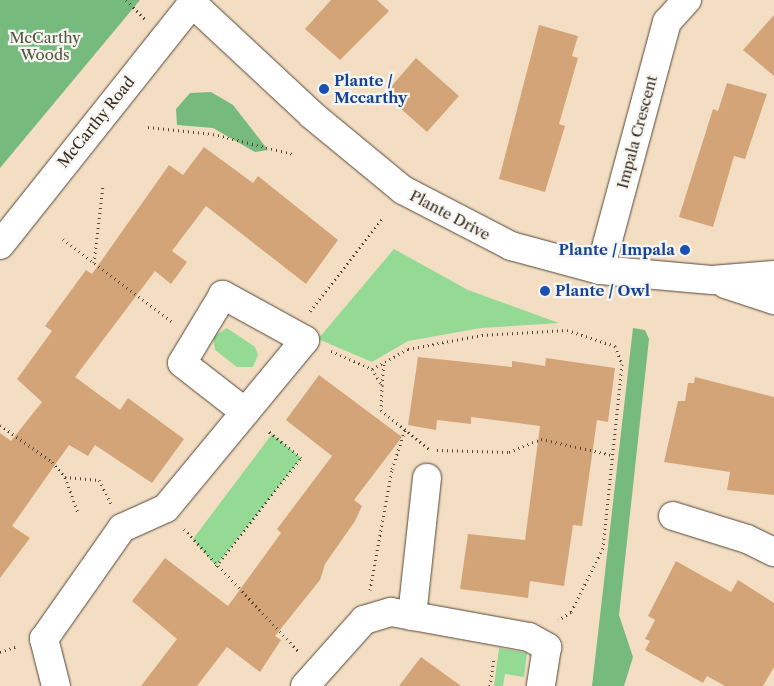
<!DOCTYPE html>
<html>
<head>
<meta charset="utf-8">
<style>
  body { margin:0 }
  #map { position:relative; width:774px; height:686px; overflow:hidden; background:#f3dec3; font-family:"Libre Caslon Text",serif }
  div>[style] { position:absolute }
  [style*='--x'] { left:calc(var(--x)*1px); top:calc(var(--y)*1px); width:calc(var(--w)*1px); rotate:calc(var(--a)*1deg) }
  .green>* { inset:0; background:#94da94 }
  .forest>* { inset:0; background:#77ba7e }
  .building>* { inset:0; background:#d4a479 }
  .path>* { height:3px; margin-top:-1.5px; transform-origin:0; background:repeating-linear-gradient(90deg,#574537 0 1px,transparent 0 5px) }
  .roads { filter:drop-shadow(0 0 1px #574537) drop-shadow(0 0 1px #574537) }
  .minor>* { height:28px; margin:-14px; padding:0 14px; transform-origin:14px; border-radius:14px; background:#fff }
  .dots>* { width:14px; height:14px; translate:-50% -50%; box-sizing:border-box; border:2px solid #f6f6f2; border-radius:50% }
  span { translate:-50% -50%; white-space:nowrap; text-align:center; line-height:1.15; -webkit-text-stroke:4.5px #f6f6f2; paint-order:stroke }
  .park-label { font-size:15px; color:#51563c }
  .transit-label { font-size:15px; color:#164399; font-weight:700 }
  .left { translate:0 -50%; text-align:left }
  .right { translate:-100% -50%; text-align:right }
  .street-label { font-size:15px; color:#3b2a1e }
</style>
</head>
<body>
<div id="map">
  <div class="green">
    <i style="clip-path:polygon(394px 249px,468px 290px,559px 323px,481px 328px,408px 341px,372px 362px,318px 339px)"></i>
    <i style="clip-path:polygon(227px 328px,255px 347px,258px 355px,253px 367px,237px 367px,215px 350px,213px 337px)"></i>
    <i style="clip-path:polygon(272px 434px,301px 458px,216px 566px,193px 539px)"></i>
    <i style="clip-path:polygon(499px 648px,527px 653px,524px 677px,505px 674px,503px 686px,494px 686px)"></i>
  </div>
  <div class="forest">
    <i style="clip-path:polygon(0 0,140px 0,0 168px)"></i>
    <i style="clip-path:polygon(211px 92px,233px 105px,268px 150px,255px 152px,213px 128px,177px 125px,176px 109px,190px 93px)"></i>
    <i style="clip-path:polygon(633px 328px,645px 330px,649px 339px,619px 615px,633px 657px,624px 686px,592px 686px)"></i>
  </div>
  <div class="building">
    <i style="clip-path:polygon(331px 0,377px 0,389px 11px,340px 60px,305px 29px)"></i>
    <i style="clip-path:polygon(774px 15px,774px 76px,743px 50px)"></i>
    <i style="clip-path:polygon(539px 25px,578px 36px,572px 56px,578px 58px,559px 124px,565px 126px,545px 192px,499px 179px)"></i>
    <i style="clip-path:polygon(416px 58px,459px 96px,427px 132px,400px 108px,405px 102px,389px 89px)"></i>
    <i style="clip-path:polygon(727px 83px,767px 94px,745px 159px,734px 156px,713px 227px,679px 217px,713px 109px,718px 111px)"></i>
    <i style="clip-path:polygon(204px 147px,253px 183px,258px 176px,338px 240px,306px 284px,206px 206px,172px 251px,187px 262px,171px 284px,155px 271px,75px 377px,120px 410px,128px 398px,184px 439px,152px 483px,95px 445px,88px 456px,69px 445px,12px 526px,30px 538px,0 578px,0 433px,11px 441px,42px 402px,17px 379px,52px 331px,45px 326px,86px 270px,92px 274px,169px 165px,183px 175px)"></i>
    <i style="clip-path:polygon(418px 357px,512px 367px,512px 361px,545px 366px,546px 358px,615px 368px,608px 422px,597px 420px,582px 526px,573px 525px,564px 586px,530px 581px,528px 598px,460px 589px,468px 534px,525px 540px,540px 426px,471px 417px,471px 424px,437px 420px,436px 430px,408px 425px)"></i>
    <i style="clip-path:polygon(319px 375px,402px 437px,354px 500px,362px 506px,355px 521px,325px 564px,320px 580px,275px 636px,281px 640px,260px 672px,227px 647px,197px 686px,141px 686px,177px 639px,132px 601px,165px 558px,228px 606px,281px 533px,277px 529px,332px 456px,286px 420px)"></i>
    <i style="clip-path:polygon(695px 377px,774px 397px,774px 495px,727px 490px,730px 472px,664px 462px,678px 401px,685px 401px,688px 383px,694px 383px)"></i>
    <i style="clip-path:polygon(676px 561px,731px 592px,738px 580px,774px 603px,774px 667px,763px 686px,725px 686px,707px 676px,703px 683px,645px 650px,650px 641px,645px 639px,655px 620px,648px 616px)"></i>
    <i style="clip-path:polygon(421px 657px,461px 686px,399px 686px)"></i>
  </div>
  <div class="path">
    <i style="--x:126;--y:0;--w:27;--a:45"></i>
    <i style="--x:148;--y:127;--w:65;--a:6.1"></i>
    <i style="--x:213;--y:134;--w:82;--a:14"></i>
    <i style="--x:63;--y:239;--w:139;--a:37.1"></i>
    <i style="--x:94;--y:263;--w:79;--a:-83.4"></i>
    <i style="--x:310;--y:311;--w:118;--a:-51.9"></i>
    <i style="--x:331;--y:351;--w:45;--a:23.7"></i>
    <i style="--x:372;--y:369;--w:41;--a:-29.1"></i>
    <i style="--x:408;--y:349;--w:75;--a:-10.7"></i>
    <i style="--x:482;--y:335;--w:85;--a:-3.4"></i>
    <i style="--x:567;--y:330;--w:51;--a:18.4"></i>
    <i style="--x:615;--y:346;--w:19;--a:69"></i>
    <i style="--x:622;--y:364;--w:185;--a:95.9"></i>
    <i style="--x:603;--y:548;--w:72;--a:116.6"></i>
    <i style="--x:571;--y:612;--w:15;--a:148"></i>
    <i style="--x:372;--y:369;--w:19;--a:58"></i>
    <i style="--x:382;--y:385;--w:23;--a:-85"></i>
    <i style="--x:382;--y:385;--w:25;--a:92"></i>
    <i style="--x:381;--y:410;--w:62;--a:39.1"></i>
    <i style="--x:0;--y:425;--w:64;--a:35.4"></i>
    <i style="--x:52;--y:462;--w:20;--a:49"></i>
    <i style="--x:65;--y:477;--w:34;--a:5"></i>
    <i style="--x:99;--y:480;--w:27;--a:63"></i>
    <i style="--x:437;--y:450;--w:72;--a:1.6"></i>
    <i style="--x:509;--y:452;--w:35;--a:-22"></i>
    <i style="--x:541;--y:439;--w:73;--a:12.7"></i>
    <i style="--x:65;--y:477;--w:37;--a:70"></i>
    <i style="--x:184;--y:529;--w:168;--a:46.9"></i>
    <i style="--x:216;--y:566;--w:137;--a:-51.8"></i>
    <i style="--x:301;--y:458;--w:44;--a:-140.5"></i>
    <i style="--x:370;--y:590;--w:123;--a:-79.7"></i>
    <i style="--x:392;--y:469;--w:41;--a:-71.6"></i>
    <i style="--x:0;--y:652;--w:18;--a:-19"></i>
    <i style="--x:490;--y:686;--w:27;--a:-82"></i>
  </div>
  <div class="roads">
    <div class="minor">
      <i style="--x:192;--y:3;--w:164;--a:43"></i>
      <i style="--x:312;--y:115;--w:118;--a:39.5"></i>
      <i style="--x:403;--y:190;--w:122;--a:27.4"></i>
      <i style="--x:511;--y:246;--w:92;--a:15.1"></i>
      <i style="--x:600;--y:270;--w:112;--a:5.1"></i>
      <i style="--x:712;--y:280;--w:62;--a:-4.6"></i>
      <i style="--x:0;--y:245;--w:313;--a:-51.5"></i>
      <i style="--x:600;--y:270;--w:257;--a:-74.9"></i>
      <i style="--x:667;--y:22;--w:30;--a:-48"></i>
      <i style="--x:725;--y:284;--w:52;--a:18.1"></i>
      <i style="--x:673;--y:516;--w:77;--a:17.3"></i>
      <i style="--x:747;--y:539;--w:30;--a:26"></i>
      <i style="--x:412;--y:616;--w:139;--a:-83.8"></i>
      <i style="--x:56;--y:686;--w:49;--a:-104.3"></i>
      <i style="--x:44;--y:639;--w:136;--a:-54.9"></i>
      <i style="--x:122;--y:528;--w:48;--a:-24.4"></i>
      <i style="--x:166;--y:508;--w:218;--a:-50.4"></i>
      <i style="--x:305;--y:340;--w:94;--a:-151.2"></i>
      <i style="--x:223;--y:295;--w:79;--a:121.1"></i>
      <i style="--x:182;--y:363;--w:80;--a:37.9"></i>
      <i style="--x:305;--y:686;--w:89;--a:-48.2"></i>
      <i style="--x:364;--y:620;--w:28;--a:-17"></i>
      <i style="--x:391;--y:612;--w:140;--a:10.3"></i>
      <i style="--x:529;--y:637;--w:21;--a:29"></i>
      <i style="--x:547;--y:647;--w:39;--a:99"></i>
    </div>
  </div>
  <div class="dots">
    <i style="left:324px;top:89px;background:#1a4fb4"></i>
    <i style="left:685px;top:250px;background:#1a4fb4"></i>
    <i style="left:545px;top:291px;background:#1a4fb4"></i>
  </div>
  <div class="park-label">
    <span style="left:45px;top:46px">McCarthy<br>Woods</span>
  </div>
  <div class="transit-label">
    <span class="left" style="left:334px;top:89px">Plante /<br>Mccarthy</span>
    <span class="right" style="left:675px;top:250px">Plante / Impala</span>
    <span class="left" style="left:555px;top:291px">Plante / Owl</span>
  </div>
  <div class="street-label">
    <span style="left:96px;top:122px;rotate:-51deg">McCarthy Road</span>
    <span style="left:637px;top:132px;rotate:-75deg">Impala Crescent</span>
    <span style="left:450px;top:215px;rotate:28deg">Plante Drive</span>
  </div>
</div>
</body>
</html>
